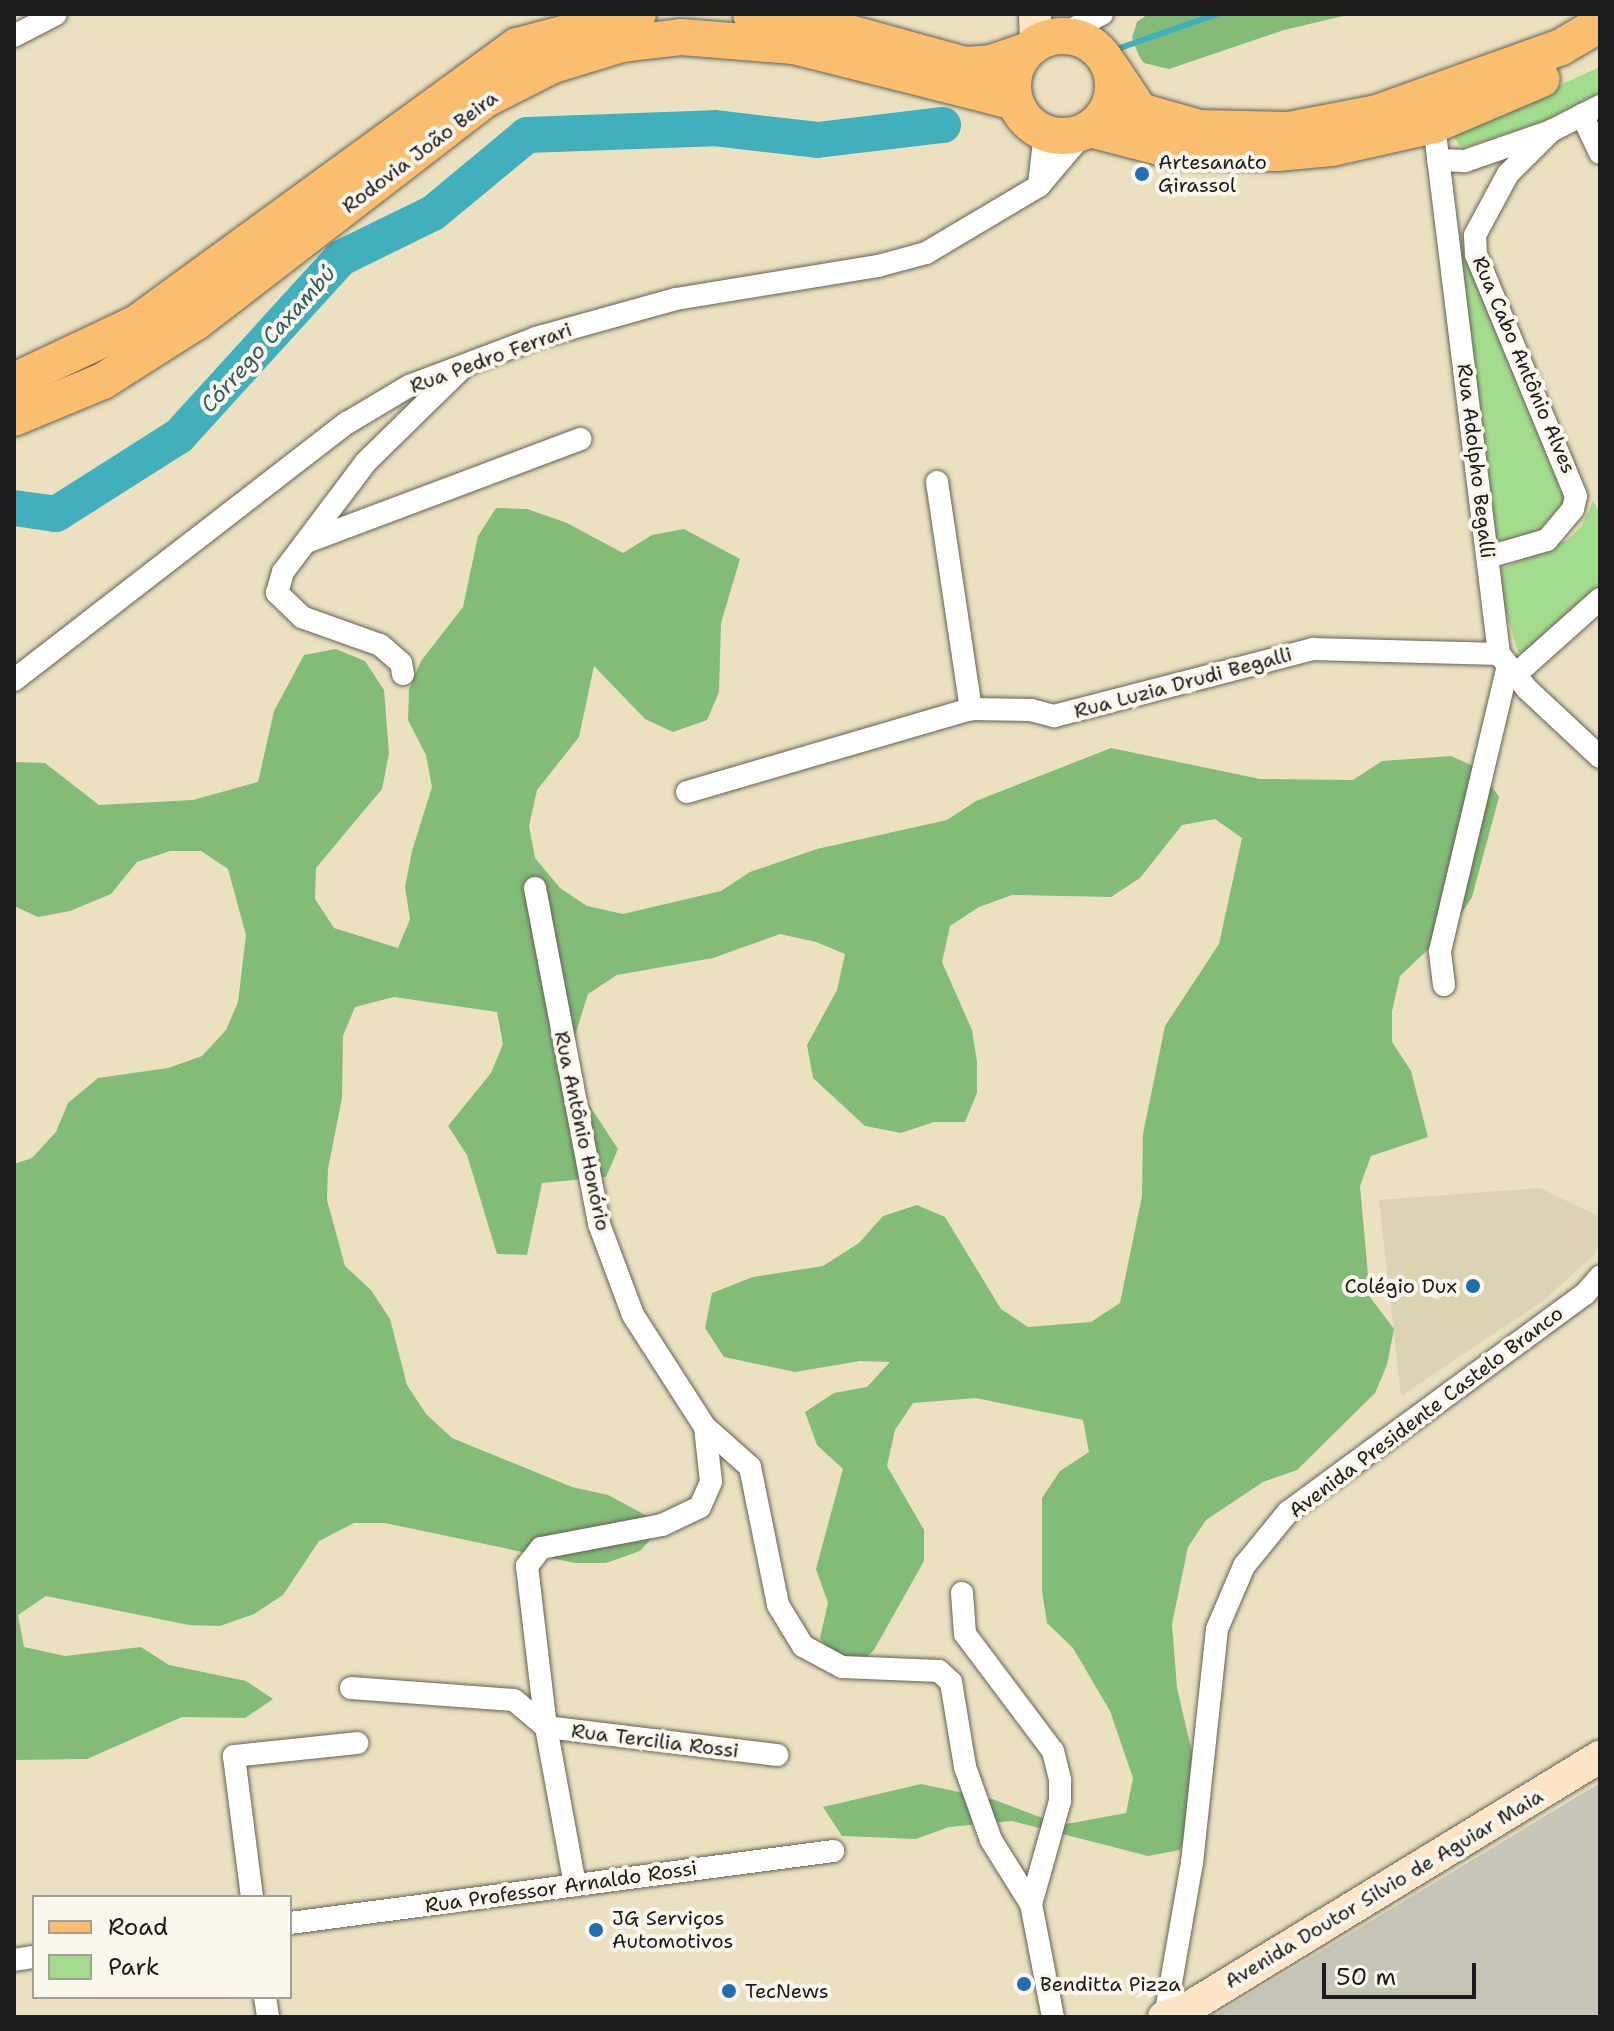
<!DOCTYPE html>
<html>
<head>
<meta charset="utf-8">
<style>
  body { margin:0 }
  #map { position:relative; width:1614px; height:2031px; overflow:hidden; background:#ebe1c0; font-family:"Shantell Sans",sans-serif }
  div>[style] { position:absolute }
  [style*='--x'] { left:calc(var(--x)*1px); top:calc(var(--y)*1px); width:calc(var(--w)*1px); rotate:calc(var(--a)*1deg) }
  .built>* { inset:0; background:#dcd3b4 }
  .industrial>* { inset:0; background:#c6c5b8 }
  .green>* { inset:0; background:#a4dc8d }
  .forest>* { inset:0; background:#83bc78 }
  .stream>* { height:6px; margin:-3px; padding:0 3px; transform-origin:3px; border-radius:3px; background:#41b0bc }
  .river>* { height:36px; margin:-18px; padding:0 18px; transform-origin:18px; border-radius:18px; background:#41b0bc }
  .roads { filter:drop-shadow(0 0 2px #646155) drop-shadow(0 0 2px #646155) }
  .street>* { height:22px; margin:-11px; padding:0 11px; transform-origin:11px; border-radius:11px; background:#fff }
  .secondary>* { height:32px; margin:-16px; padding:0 16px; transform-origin:16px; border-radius:16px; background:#fde5c5 }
  .primary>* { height:36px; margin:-18px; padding:0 18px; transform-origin:18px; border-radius:18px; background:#fbbd6e }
  .primary>.ring { margin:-18px; padding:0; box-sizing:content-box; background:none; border:36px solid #fbbd6e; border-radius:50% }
  .dots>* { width:22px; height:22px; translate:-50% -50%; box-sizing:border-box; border:4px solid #fbf7ec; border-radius:50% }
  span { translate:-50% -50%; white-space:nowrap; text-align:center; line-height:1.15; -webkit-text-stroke:8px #fbf7ec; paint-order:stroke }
  .street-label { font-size:20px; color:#1c1c1c }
  .poi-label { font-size:20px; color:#1c1c1c }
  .left { translate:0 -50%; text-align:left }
  .right { translate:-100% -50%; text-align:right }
  .water-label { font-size:22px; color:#2d5f64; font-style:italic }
  .frame { position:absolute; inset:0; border:16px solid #1c1c1c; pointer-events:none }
  .legend { position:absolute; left:32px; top:1895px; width:260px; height:104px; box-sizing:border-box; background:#fbf7ec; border:2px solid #a29f99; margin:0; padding:10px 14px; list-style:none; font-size:24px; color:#1c1c1c }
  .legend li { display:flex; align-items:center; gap:16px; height:40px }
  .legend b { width:40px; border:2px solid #a29f99 }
  .scale { position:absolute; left:1322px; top:1963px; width:154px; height:36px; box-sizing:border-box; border:4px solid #1c1c1c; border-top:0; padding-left:10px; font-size:24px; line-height:28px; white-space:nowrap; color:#1c1c1c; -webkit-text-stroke:6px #fbf7ec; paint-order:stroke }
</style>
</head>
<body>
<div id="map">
  <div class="built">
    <i style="clip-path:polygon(1540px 1188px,1600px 1217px,1600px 1243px,1594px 1255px,1543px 1301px,1401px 1396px,1379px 1200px)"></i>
  </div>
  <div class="industrial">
    <i style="clip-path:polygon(1600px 1783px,1600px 2017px,1212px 2017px)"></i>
  </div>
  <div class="green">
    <i style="clip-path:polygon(1600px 67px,1600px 94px,1544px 121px,1469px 146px,1461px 147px,1451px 134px)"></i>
    <i style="clip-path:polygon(1470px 257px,1567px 491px,1561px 514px,1545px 533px,1495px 543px,1457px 265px)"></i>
    <i style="clip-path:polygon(1593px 501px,1600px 514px,1600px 592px,1525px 654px,1518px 652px,1494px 572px,1567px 540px,1581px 527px)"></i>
  </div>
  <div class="forest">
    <i style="clip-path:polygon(1148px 14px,1352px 14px,1284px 30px,1169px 69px,1144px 63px,1139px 56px,1132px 38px,1137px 22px)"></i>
    <i style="clip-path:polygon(496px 508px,527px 509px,567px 523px,623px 553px,652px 535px,684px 529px,740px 559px,721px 623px,719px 692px,707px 720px,673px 732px,645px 719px,594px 666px,579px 737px,537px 790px,529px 826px,535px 858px,560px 888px,587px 906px,623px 914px,721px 891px,750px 872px,817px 849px,947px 820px,976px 801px,1111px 748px,1260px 779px,1353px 780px,1382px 761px,1451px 756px,1480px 769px,1499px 797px,1472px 897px,1454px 925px,1400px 976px,1392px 1011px,1392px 1042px,1411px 1071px,1428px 1137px,1371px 1156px,1360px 1186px,1370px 1297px,1394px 1329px,1387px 1365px,1375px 1393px,1297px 1470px,1263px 1482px,1206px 1520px,1188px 1547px,1172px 1624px,1177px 1688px,1200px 1786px,1180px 1850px,1148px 1856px,1012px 1821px,949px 1827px,916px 1839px,842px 1836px,823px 1807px,921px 1784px,992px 1799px,1061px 1825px,1126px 1813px,1133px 1778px,1110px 1711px,1073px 1648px,1047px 1623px,1042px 1591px,1042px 1498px,1060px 1471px,1089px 1452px,1083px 1420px,976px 1398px,913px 1403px,895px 1430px,887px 1466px,924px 1530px,924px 1561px,874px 1650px,855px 1668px,842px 1667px,820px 1638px,828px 1603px,816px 1569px,843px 1469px,817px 1445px,805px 1412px,834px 1393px,867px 1387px,890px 1362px,860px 1361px,795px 1372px,724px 1357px,705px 1328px,712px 1293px,753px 1277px,823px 1266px,859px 1243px,883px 1216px,917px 1205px,945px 1217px,1001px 1309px,1028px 1327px,1091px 1322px,1120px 1303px,1142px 1196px,1143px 1134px,1165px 1026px,1219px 944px,1242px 838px,1215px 819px,1182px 825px,1140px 878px,1111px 897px,1012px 895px,979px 907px,950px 926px,942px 962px,972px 1030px,977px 1062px,977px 1093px,965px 1122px,934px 1122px,901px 1133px,865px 1126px,813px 1078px,807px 1045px,837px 990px,845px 954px,816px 942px,780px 934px,713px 958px,617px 975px,588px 994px,568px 1058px,580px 1091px,618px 1149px,606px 1177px,542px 1183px,527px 1255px,497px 1254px,467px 1155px,448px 1126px,491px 1073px,503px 1044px,497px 1012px,394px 997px,355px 1007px,343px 1036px,342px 1098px,328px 1169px,327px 1200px,345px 1266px,371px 1290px,390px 1319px,407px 1385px,426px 1414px,452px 1438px,572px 1487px,608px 1495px,664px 1525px,640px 1551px,606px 1563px,575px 1563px,385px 1523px,354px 1523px,319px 1541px,283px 1595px,254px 1614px,220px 1626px,189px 1625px,46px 1596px,18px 1615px,24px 1647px,65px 1656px,141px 1647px,169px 1665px,246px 1681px,273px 1699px,245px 1718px,182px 1717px,87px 1759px,14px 1760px,14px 1164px,32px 1158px,56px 1132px,68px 1103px,98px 1078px,168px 1068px,202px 1056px,226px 1030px,238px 1002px,246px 935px,228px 869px,201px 851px,170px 851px,137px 862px,111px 894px,70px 911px,38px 917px,14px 906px,14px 762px,45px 763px,99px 805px,193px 800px,258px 782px,274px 711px,304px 655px,336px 649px,365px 661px,384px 690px,389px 753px,382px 789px,316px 868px,315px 899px,334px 928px,398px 948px,410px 919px,405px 887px,412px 851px,432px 787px,426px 755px,408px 720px,409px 689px,421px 661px,463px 607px,478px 536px)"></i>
  </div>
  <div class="stream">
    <i style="--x:1120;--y:48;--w:103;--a:-19.3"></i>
  </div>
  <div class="river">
    <i style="--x:14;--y:508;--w:42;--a:8.1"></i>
    <i style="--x:56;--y:514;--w:146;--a:-32.4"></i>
    <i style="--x:179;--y:436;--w:241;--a:-47.7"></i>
    <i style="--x:341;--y:258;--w:102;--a:-26.1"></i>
    <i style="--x:433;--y:213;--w:122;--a:-39.7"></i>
    <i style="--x:527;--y:135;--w:187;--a:-2.1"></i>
    <i style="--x:714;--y:128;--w:104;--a:6.6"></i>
    <i style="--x:817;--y:140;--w:127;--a:-6.8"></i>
  </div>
  <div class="roads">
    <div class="street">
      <i style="--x:1061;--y:35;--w:46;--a:-27.1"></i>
      <i style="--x:14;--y:36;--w:47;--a:-27.6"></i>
      <i style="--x:1582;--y:115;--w:42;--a:64.7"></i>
      <i style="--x:1434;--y:125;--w:533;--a:82.99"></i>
      <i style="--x:1499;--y:654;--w:45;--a:51.3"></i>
      <i style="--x:1527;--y:689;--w:100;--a:43"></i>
      <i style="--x:1438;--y:160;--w:27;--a:2"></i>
      <i style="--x:1465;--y:161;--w:86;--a:-19.1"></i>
      <i style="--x:1039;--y:185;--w:52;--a:-83.4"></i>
      <i style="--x:937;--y:482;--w:230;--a:81.5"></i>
      <i style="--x:309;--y:541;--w:290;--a:-20.6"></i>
      <i style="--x:1488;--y:557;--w:61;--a:-16.1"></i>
      <i style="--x:1547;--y:540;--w:40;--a:-50"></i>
      <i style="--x:1573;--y:509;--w:13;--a:-77"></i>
      <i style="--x:1576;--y:496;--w:262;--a:-112.5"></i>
      <i style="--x:1476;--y:254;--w:19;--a:-93"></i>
      <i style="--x:1475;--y:235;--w:69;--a:-61.6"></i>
      <i style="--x:1508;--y:174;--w:61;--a:-45"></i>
      <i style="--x:1551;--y:131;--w:55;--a:-27"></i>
      <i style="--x:403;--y:674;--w:11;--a:-100"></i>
      <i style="--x:401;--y:663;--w:28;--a:-139"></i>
      <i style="--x:380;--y:645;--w:83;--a:-160.3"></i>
      <i style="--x:302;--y:617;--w:35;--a:-136"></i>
      <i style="--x:277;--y:593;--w:22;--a:-74"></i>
      <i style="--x:283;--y:572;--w:138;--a:-53"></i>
      <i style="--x:366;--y:462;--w:132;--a:-44.4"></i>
      <i style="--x:1515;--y:675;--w:114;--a:-41.8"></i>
      <i style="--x:14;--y:680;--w:421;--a:-37.7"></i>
      <i style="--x:347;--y:423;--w:72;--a:-30.8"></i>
      <i style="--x:409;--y:386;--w:136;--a:-20.7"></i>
      <i style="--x:536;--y:338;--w:145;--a:-15.6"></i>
      <i style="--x:676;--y:299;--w:205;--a:-9.3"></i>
      <i style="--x:878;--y:266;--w:50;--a:-15.2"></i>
      <i style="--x:926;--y:253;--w:131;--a:-30.7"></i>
      <i style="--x:1039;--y:186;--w:68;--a:-49.8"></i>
      <i style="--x:687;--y:792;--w:296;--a:-16.3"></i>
      <i style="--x:971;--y:709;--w:60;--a:1"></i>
      <i style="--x:1031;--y:710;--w:24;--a:15"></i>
      <i style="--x:1054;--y:716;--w:268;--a:-14.5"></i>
      <i style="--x:1313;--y:649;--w:186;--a:1.5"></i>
      <i style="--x:535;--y:888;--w:342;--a:79.2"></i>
      <i style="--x:599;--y:1224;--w:97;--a:69.5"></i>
      <i style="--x:633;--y:1315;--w:133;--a:57.3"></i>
      <i style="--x:705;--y:1427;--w:55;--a:83.8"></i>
      <i style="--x:711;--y:1482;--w:27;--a:114"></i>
      <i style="--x:700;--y:1507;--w:42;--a:154.7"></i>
      <i style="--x:662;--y:1525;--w:123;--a:169.2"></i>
      <i style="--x:541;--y:1548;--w:23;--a:128"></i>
      <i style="--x:527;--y:1566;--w:162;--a:83.3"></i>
      <i style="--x:546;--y:1727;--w:161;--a:79.6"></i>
      <i style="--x:1444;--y:985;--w:34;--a:-97"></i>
      <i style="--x:1440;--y:951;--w:293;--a:-76.6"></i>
      <i style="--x:705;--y:1427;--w:60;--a:41.6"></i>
      <i style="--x:750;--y:1467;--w:141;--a:78.5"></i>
      <i style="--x:778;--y:1605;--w:48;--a:58.6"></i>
      <i style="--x:803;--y:1646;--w:44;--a:28.3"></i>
      <i style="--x:842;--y:1667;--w:97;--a:2.4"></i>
      <i style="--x:939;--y:1671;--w:16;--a:43"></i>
      <i style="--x:951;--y:1682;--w:86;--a:80.6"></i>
      <i style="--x:965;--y:1767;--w:77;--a:70.4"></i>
      <i style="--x:991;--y:1840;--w:75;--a:58"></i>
      <i style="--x:1031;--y:1904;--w:115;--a:79"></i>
      <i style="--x:962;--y:1593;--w:41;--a:85.8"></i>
      <i style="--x:965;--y:1634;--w:146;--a:53.1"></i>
      <i style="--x:1053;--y:1751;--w:30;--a:76"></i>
      <i style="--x:1060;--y:1780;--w:21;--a:90"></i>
      <i style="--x:1060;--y:1801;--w:107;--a:105.7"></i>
      <i style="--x:351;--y:1688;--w:163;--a:4.2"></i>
      <i style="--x:514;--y:1700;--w:42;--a:40.2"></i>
      <i style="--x:546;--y:1727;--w:233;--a:6.9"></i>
      <i style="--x:252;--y:1897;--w:142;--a:-97.3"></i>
      <i style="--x:234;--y:1756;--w:124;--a:-6"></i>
      <i style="--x:290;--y:1923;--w:548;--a:-7.55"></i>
      <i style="--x:14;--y:1960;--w:20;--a:-9"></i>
      <i style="--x:265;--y:1997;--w:20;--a:81"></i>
      <i style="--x:1165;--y:2017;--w:156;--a:-80.1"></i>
      <i style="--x:1192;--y:1863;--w:235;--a:-83.9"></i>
      <i style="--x:1217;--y:1629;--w:69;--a:-66.8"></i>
      <i style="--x:1244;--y:1566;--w:70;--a:-50.8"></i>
      <i style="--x:1288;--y:1512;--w:368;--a:-36.3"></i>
      <i style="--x:1585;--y:1294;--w:23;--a:-49"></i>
    </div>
    <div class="secondary">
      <i style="--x:1035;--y:14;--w:29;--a:88"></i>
      <i style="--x:1164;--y:2017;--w:22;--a:-18"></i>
      <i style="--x:1185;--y:2010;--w:486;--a:-31.4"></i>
    </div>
    <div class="primary">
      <i style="--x:751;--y:14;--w:97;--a:10.7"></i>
      <i style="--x:846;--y:32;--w:123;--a:15.5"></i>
      <i style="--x:965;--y:65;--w:26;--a:-4"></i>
      <i style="--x:991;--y:63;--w:37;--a:-19"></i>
      <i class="ring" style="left:1013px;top:36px;width:64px;height:64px"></i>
      <i style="--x:1110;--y:66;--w:54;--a:56.3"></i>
      <i style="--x:1140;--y:111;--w:61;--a:16.1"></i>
      <i style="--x:1199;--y:128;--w:90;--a:1.3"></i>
      <i style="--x:1289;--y:130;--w:90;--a:-10.9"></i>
      <i style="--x:1377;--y:113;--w:195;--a:-19.7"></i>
      <i style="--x:1561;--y:47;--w:45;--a:-30.5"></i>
      <i style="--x:1090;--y:129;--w:88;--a:14.5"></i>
      <i style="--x:1175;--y:151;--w:102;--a:1.1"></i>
      <i style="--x:1277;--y:153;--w:55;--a:-5.2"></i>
      <i style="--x:1332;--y:148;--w:105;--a:-12.7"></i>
      <i style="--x:1434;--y:125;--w:117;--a:-23.1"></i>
      <i style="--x:14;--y:381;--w:136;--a:-25.2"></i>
      <i style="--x:137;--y:323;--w:470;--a:-36.1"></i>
      <i style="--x:517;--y:46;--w:125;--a:-14.8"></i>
      <i style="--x:14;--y:418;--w:96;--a:-22.6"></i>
      <i style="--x:103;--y:381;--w:110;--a:-32.4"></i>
      <i style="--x:196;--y:322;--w:366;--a:-37.6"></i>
      <i style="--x:486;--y:99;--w:75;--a:-26.9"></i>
      <i style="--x:553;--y:65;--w:72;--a:-16.9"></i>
      <i style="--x:622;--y:44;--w:59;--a:-6.8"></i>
      <i style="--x:681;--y:37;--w:113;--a:4.6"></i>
      <i style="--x:794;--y:46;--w:228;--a:14.2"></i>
    </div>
  </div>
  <div class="dots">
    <i style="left:1142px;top:174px;background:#1f6fb2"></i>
    <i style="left:1473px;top:1286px;background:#1f6fb2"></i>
    <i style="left:596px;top:1930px;background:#1f6fb2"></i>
    <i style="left:1024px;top:1984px;background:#1f6fb2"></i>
    <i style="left:729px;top:1991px;background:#1f6fb2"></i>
  </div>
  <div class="street-label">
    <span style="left:420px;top:152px;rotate:-37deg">Rodovia João Beira</span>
    <span style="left:491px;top:358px;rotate:-20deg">Rua Pedro Ferrari</span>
    <span style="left:1524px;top:365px;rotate:67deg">Rua Cabo Antônio Alves</span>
    <span style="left:1476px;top:461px;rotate:83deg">Rua Adolpho Begalli</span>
    <span style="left:1183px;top:683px;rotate:-15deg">Rua Luzia Drudi Begalli</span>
    <span style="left:582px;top:1131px;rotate:78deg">Rua Antônio Honório</span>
    <span style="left:1426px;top:1412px;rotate:-37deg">Avenida Presidente Castelo Branco</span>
    <span style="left:655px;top:1741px;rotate:7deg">Rua Tercilia Rossi</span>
    <span style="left:561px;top:1887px;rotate:-8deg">Rua Professor Arnaldo Rossi</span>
    <span style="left:1384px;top:1889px;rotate:-31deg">Avenida Doutor Silvio de Aguiar Maia</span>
  </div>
  <div class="poi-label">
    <span class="left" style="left:1158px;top:174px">Artesanato<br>Girassol</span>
    <span class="right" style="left:1457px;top:1286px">Colégio Dux</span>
    <span class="left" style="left:612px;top:1930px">JG Serviços<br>Automotivos</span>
    <span class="left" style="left:1040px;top:1984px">Benditta Pizza</span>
    <span class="left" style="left:745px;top:1991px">TecNews</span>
  </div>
  <div class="water-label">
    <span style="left:268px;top:339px;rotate:-48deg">Córrego Caxambú</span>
  </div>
  <div class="frame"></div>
  <ul class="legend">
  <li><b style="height:10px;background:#fbbd6e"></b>Road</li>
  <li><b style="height:22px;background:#a4dc8d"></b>Park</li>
  </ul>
  <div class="scale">50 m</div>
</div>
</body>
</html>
